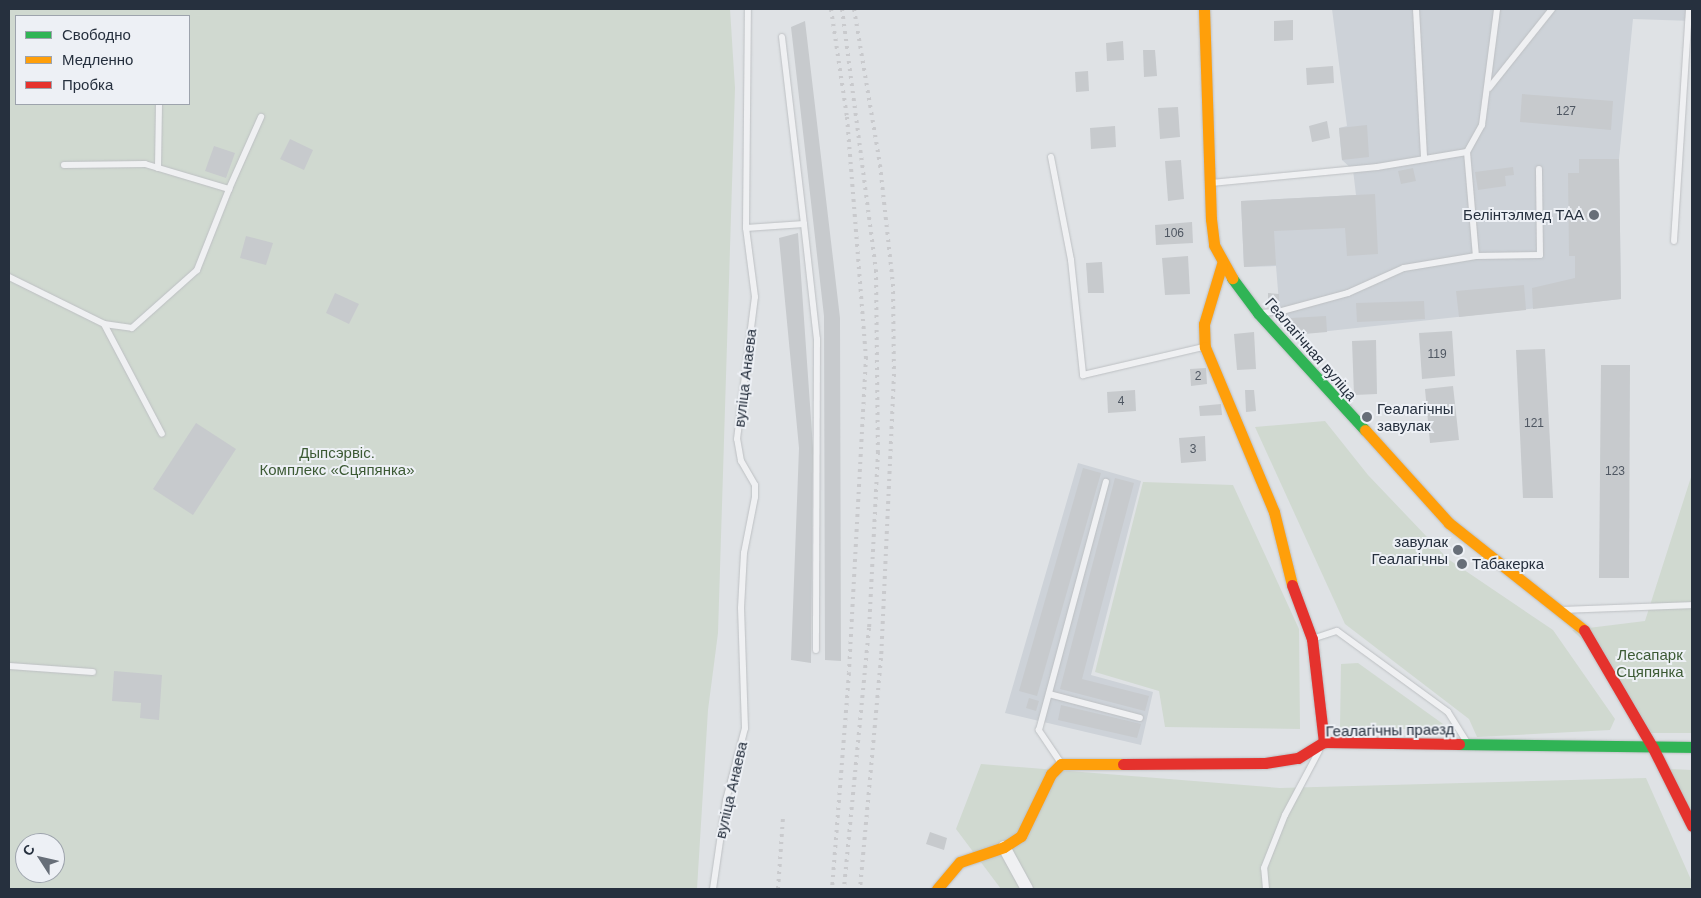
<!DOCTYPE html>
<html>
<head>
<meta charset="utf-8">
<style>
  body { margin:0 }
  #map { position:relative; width:1701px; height:898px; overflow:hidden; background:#dfe2e5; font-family:Helvetica,sans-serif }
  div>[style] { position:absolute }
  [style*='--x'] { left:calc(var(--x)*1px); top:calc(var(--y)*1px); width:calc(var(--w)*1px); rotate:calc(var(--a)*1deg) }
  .built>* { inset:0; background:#cdd2d8 }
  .green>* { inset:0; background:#d0d9d0 }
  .building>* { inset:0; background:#c7cacd }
  .roads { filter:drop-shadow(0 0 1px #bdc0c3) drop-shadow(0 0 1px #bdc0c3) }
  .lane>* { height:6px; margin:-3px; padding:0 3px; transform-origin:3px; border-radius:3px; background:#eff0f2 }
  .street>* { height:12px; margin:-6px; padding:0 6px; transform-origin:6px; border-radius:6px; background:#eff0f2 }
  .fast>* { height:11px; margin:-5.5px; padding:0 5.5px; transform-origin:5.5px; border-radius:5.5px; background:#30b455 }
  .slow>* { height:11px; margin:-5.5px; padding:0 5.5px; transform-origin:5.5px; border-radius:5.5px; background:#ff9f0a }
  .jam>* { height:11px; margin:-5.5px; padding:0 5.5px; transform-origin:5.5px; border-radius:5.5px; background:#e5322d }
  .rail>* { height:4px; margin-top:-2px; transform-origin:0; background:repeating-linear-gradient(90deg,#c9cacd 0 2.5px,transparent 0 7.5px) }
  .dots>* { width:14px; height:14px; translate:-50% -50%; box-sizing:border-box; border:2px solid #edf0f5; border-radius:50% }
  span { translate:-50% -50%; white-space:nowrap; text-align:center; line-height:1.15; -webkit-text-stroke:4px #edf0f5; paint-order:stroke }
  .number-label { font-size:12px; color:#4f5762 }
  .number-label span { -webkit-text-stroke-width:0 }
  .poi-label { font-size:15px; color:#26303e }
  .right { translate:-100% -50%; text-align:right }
  .left { translate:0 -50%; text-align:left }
  .street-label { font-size:15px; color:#26303e }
  .park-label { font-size:15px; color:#3c5a34 }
  .frame { position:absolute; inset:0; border:10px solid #26303e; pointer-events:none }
  .legend { position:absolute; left:15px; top:15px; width:175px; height:90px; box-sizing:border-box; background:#edf0f5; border:1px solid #9da3ac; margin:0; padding:6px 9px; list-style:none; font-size:15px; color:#26303e }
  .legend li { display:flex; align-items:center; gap:10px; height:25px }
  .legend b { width:25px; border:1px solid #9da3ac }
  .north { position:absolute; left:15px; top:833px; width:50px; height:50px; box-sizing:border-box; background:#edf0f5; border:1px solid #9da3ac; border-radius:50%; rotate:305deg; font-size:14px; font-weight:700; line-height:20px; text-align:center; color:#26303e }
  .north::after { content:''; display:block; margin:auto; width:18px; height:22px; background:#676e78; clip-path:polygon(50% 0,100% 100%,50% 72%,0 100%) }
</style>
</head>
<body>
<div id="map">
  <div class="built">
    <i style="clip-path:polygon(1332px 9px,1692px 9px,1692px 21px,1633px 19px,1619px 159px,1621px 299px,1292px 335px,1291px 319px,1284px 318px,1279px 303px,1276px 266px,1244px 267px,1241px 201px,1356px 195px,1353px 170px,1342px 160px,1339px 128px,1347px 126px)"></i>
    <i style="clip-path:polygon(1078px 463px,1141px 481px,1091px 675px,1153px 692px,1141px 745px,1005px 713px)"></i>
  </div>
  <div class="green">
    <i style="clip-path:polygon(evenodd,9px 9px,730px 9px,735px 88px,718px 633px,708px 710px,697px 889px,9px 889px,9px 9px,16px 16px,189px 16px,189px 104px,16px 104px,16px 16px,9px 9px,25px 843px,55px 843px,55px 873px,25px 873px,25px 843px)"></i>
    <i style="clip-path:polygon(1325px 421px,1368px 475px,1448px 559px,1553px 630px,1615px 719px,1610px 730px,1477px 737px,1469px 719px,1345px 624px,1255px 427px)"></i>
    <i style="clip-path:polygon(1692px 474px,1692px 733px,1642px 733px,1594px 651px,1572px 630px,1645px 621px)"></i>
    <i style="clip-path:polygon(1143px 482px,1233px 485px,1299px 629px,1300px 729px,1165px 727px,1159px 691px,1095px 672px)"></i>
    <i style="clip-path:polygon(1358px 663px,1450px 729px,1340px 729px,1341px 664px)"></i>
    <i style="clip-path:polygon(981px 764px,1280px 788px,1646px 778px,1692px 882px,1692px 889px,1001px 889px,956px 829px)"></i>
    <i style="clip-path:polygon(1670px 769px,1692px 770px,1692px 815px)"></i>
  </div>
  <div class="building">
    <i style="clip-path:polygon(1293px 20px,1293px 40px,1274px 41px,1274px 21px)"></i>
    <i style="clip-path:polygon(805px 21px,840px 318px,841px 661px,825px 660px,824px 316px,791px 27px)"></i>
    <i style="clip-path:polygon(1123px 41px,1124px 60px,1107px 61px,1106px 43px)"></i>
    <i style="clip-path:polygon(1143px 50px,1155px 50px,1157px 76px,1144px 77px)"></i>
    <i style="clip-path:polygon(1333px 66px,1334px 83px,1307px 85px,1306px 68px)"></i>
    <i style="clip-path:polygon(1088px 71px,1089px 91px,1076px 92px,1075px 72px)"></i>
    <i style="clip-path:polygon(1522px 94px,1613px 101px,1611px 130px,1520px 122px)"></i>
    <i style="clip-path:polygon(1178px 107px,1180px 137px,1160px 139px,1158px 108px)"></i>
    <i style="clip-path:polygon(1327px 121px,1330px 138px,1312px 142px,1309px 126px)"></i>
    <i style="clip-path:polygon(1367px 125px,1369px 157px,1342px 160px,1339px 128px)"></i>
    <i style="clip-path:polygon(1115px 126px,1116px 147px,1091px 149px,1090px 128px)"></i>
    <i style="clip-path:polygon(290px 139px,313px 150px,304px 170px,280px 159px)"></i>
    <i style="clip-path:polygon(214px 146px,235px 153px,226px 178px,205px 171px)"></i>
    <i style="clip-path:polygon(1579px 159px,1619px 159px,1621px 299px,1533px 309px,1532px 288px,1575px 278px,1575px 256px,1569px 256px,1568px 173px,1579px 173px)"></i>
    <i style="clip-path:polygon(1181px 160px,1184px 199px,1168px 201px,1165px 161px)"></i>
    <i style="clip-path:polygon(1513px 167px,1514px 175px,1505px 176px,1506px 186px,1478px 190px,1475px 172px)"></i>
    <i style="clip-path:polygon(1413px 168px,1416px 181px,1401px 184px,1398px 171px)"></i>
    <i style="clip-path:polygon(1375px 194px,1378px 254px,1347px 256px,1345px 228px,1274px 231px,1276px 265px,1244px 267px,1241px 201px)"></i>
    <i style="clip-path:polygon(1192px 222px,1193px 243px,1156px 245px,1155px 225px)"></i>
    <i style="clip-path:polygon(798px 233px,813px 448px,811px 663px,791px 660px,799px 448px,779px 238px)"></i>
    <i style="clip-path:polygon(246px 236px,273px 243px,266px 265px,240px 258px)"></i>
    <i style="clip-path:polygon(1188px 256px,1190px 294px,1165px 295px,1162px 258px)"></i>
    <i style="clip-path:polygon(1102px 262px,1104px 293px,1088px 293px,1086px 263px)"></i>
    <i style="clip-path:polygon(1524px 285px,1526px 310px,1459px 317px,1456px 291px)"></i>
    <i style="clip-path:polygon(335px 293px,359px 304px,349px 324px,326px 313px)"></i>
    <i style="clip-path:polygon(1268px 293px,1279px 294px,1279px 303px,1268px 303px)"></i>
    <i style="clip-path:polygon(1424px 301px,1425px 319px,1357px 322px,1356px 303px)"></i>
    <i style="clip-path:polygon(1326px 316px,1327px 332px,1292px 335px,1291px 318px)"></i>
    <i style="clip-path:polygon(1452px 331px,1455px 376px,1422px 379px,1419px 333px)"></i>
    <i style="clip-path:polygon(1254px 332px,1256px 369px,1237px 370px,1234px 334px)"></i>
    <i style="clip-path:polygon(1376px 340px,1377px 394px,1354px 395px,1352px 341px)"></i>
    <i style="clip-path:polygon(1545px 349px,1553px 498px,1523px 498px,1516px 350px)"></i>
    <i style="clip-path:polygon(1601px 365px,1630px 365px,1629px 578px,1599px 578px)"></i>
    <i style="clip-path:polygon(1206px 368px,1207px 384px,1191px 386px,1190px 369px)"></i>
    <i style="clip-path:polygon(1453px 386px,1459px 440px,1430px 443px,1425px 389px)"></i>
    <i style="clip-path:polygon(1135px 390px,1136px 411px,1108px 413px,1107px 392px)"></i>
    <i style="clip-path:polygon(1245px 390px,1254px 390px,1256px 411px,1246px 412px)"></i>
    <i style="clip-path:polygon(1221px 404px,1222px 415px,1200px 416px,1199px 406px)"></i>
    <i style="clip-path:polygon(196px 423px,236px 449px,193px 515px,153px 489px)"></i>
    <i style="clip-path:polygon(1205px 436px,1206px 461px,1181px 463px,1179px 438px)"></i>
    <i style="clip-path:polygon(1083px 468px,1101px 473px,1037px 696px,1019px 691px)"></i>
    <i style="clip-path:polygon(1115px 478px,1134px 483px,1082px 679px,1149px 696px,1145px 711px,1060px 689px)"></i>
    <i style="clip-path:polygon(114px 671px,162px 675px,159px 720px,140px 718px,141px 703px,112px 701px)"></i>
    <i style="clip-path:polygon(1029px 698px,1039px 701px,1036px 711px,1026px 708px)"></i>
    <i style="clip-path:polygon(1061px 705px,1141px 724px,1137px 738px,1058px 720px)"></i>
    <i style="clip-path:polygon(930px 832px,947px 838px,944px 850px,926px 844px)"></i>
  </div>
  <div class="roads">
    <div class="lane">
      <i style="--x:1416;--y:9;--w:150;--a:86.9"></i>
      <i style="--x:782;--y:37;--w:188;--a:83.3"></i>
      <i style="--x:1489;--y:88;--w:101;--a:-51.4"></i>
      <i style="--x:1467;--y:152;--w:104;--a:85.1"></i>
      <i style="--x:1051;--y:157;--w:105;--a:79"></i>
      <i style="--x:1071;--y:260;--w:116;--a:84"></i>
      <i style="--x:1083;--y:375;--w:123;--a:-13.1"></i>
      <i style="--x:64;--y:165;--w:81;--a:-0.7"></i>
      <i style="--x:145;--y:164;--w:88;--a:16.6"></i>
      <i style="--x:229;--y:189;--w:79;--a:-66"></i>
      <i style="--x:158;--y:168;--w:64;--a:-89.1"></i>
      <i style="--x:1211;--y:183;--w:167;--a:-5.5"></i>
      <i style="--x:1377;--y:167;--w:91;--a:-9.5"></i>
      <i style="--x:1467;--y:152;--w:31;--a:-61"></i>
      <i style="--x:1482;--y:125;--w:117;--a:-82.6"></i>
      <i style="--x:746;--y:228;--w:58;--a:-3.9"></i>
      <i style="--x:804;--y:224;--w:116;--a:83.6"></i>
      <i style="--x:817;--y:339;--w:311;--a:90.2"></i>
      <i style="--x:1674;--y:241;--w:232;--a:-86.3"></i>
      <i style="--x:9;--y:277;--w:106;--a:26.3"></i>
      <i style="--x:104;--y:324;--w:124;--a:62.2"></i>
      <i style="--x:1261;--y:313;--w:21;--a:-5"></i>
      <i style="--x:1282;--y:311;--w:68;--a:-15.3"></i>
      <i style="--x:1348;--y:293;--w:61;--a:-24.1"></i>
      <i style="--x:1404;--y:268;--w:73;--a:-9.5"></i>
      <i style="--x:1476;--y:256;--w:64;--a:-0.9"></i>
      <i style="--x:1540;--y:255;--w:86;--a:-90.7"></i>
      <i style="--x:104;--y:324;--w:28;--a:8"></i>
      <i style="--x:132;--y:328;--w:87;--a:-41.7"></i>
      <i style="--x:197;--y:270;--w:87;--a:-68.4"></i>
      <i style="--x:1564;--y:610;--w:128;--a:-2.2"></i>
      <i style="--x:1312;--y:639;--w:26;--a:-18"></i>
      <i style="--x:1337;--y:631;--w:137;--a:36.1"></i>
      <i style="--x:1448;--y:712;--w:36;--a:58"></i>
      <i style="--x:9;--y:666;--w:84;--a:4.1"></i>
      <i style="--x:1049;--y:694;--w:94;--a:14.8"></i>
      <i style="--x:1061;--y:763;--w:40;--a:-124"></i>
      <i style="--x:1039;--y:730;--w:257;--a:-74.9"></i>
      <i style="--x:713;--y:889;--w:90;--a:-81.7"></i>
      <i style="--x:726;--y:800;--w:74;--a:-75.2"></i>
      <i style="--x:745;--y:728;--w:120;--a:-91.9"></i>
      <i style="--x:741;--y:608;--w:55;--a:-86.9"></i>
      <i style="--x:744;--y:553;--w:57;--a:-78.9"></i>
      <i style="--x:755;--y:497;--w:12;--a:-90"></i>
      <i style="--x:755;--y:485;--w:28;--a:-120"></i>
      <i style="--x:741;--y:461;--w:22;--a:-100"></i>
      <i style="--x:737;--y:439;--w:143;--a:-82.8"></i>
      <i style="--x:755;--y:297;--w:70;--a:-97.4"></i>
      <i style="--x:746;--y:228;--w:219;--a:-89.5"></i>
      <i style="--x:1266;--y:889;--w:21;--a:-95"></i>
      <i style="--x:1264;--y:868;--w:57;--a:-68.4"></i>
      <i style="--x:1285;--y:815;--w:72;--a:-62"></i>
    </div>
    <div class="street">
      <i style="--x:1004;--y:847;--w:48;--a:61.3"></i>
    </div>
    <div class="fast">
      <i style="--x:1232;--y:278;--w:44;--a:53.4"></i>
      <i style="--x:1258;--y:313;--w:159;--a:47.6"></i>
      <i style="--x:1459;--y:744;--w:233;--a:0.7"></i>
    </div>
    <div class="slow">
      <i style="--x:1204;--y:9;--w:210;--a:88.1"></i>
      <i style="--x:1211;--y:219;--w:26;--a:83"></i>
      <i style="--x:1214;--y:245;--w:38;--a:61"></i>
      <i style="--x:1222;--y:264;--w:63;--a:106.7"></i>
      <i style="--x:1204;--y:324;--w:23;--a:88"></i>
      <i style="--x:1205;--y:347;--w:179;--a:67.3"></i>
      <i style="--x:1274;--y:512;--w:75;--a:76.1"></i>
      <i style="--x:1365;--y:430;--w:125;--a:47.9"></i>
      <i style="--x:1449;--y:523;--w:172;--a:38.4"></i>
      <i style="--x:937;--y:889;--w:35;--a:-50"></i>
      <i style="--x:960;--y:862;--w:46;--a:-18.8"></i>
      <i style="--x:1004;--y:847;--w:20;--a:-33"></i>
      <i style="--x:1021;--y:836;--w:69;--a:-64.2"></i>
      <i style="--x:1051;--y:774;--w:14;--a:-45"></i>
      <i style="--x:1061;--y:764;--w:62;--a:0"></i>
    </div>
    <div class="jam">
      <i style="--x:1292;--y:585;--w:58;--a:69.7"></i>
      <i style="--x:1312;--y:639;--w:104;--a:83.4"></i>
      <i style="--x:1584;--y:630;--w:137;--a:59.7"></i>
      <i style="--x:1653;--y:748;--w:87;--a:63.4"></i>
      <i style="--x:1123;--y:764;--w:142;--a:-0.4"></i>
      <i style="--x:1265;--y:763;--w:33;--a:-9"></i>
      <i style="--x:1298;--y:758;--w:31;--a:-32"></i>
      <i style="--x:1324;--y:742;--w:135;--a:0.8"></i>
    </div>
  </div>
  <div class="rail">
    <i style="--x:831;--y:9;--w:109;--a:81.6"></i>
    <i style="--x:847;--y:117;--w:241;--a:85.5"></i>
    <i style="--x:866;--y:357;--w:316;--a:93.1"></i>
    <i style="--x:849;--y:673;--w:217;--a:94.5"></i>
    <i style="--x:842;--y:9;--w:263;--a:82.6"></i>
    <i style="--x:876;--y:270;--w:182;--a:89.4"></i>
    <i style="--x:878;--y:452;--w:176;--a:92.9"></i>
    <i style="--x:869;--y:628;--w:262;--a:95.5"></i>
    <i style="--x:854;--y:9;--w:158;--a:80.5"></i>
    <i style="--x:880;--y:165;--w:120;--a:83.8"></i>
    <i style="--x:893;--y:284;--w:90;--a:89.4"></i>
    <i style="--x:894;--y:374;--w:284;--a:92.6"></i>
    <i style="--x:881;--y:658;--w:232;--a:95.2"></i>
    <i style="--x:778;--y:889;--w:71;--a:-86"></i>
  </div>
  <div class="dots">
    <i style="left:1594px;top:215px;background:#676e78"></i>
    <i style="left:1367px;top:417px;background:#676e78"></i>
    <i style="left:1458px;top:550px;background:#676e78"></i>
    <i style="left:1462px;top:564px;background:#676e78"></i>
  </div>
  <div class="number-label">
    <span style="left:1566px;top:112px">127</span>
    <span style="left:1174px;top:234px">106</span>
    <span style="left:1437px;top:355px">119</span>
    <span style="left:1198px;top:377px">2</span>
    <span style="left:1121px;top:402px">4</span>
    <span style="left:1534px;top:424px">121</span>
    <span style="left:1193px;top:450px">3</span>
    <span style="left:1615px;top:472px">123</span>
  </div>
  <div class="poi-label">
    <span class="right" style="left:1584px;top:215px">Белінтэлмед ТАА</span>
    <span class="left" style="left:1377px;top:417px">Геалагічны<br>завулак</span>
    <span class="right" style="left:1448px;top:550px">завулак<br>Геалагічны</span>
    <span class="left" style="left:1472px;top:564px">Табакерка</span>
  </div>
  <div class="street-label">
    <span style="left:1311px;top:349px;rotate:49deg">Геалагічная вуліца</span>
    <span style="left:745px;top:378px;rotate:-83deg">вуліца Анаева</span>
    <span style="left:1390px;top:730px;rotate:-1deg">Геалагічны праезд</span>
    <span style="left:731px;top:790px;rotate:-77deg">вуліца Анаева</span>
  </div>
  <div class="park-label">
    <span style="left:337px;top:461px">Дыпсэрвіс.<br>Комплекс «Сцяпянка»</span>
    <span style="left:1650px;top:663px">Лесапарк<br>Сцяпянка</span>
  </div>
  <div class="frame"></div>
  <ul class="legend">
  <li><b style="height:6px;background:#30b455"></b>Свободно</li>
  <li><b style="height:6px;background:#ff9f0a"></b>Медленно</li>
  <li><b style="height:6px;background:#e5322d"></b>Пробка</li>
  </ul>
  <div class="north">С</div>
</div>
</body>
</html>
